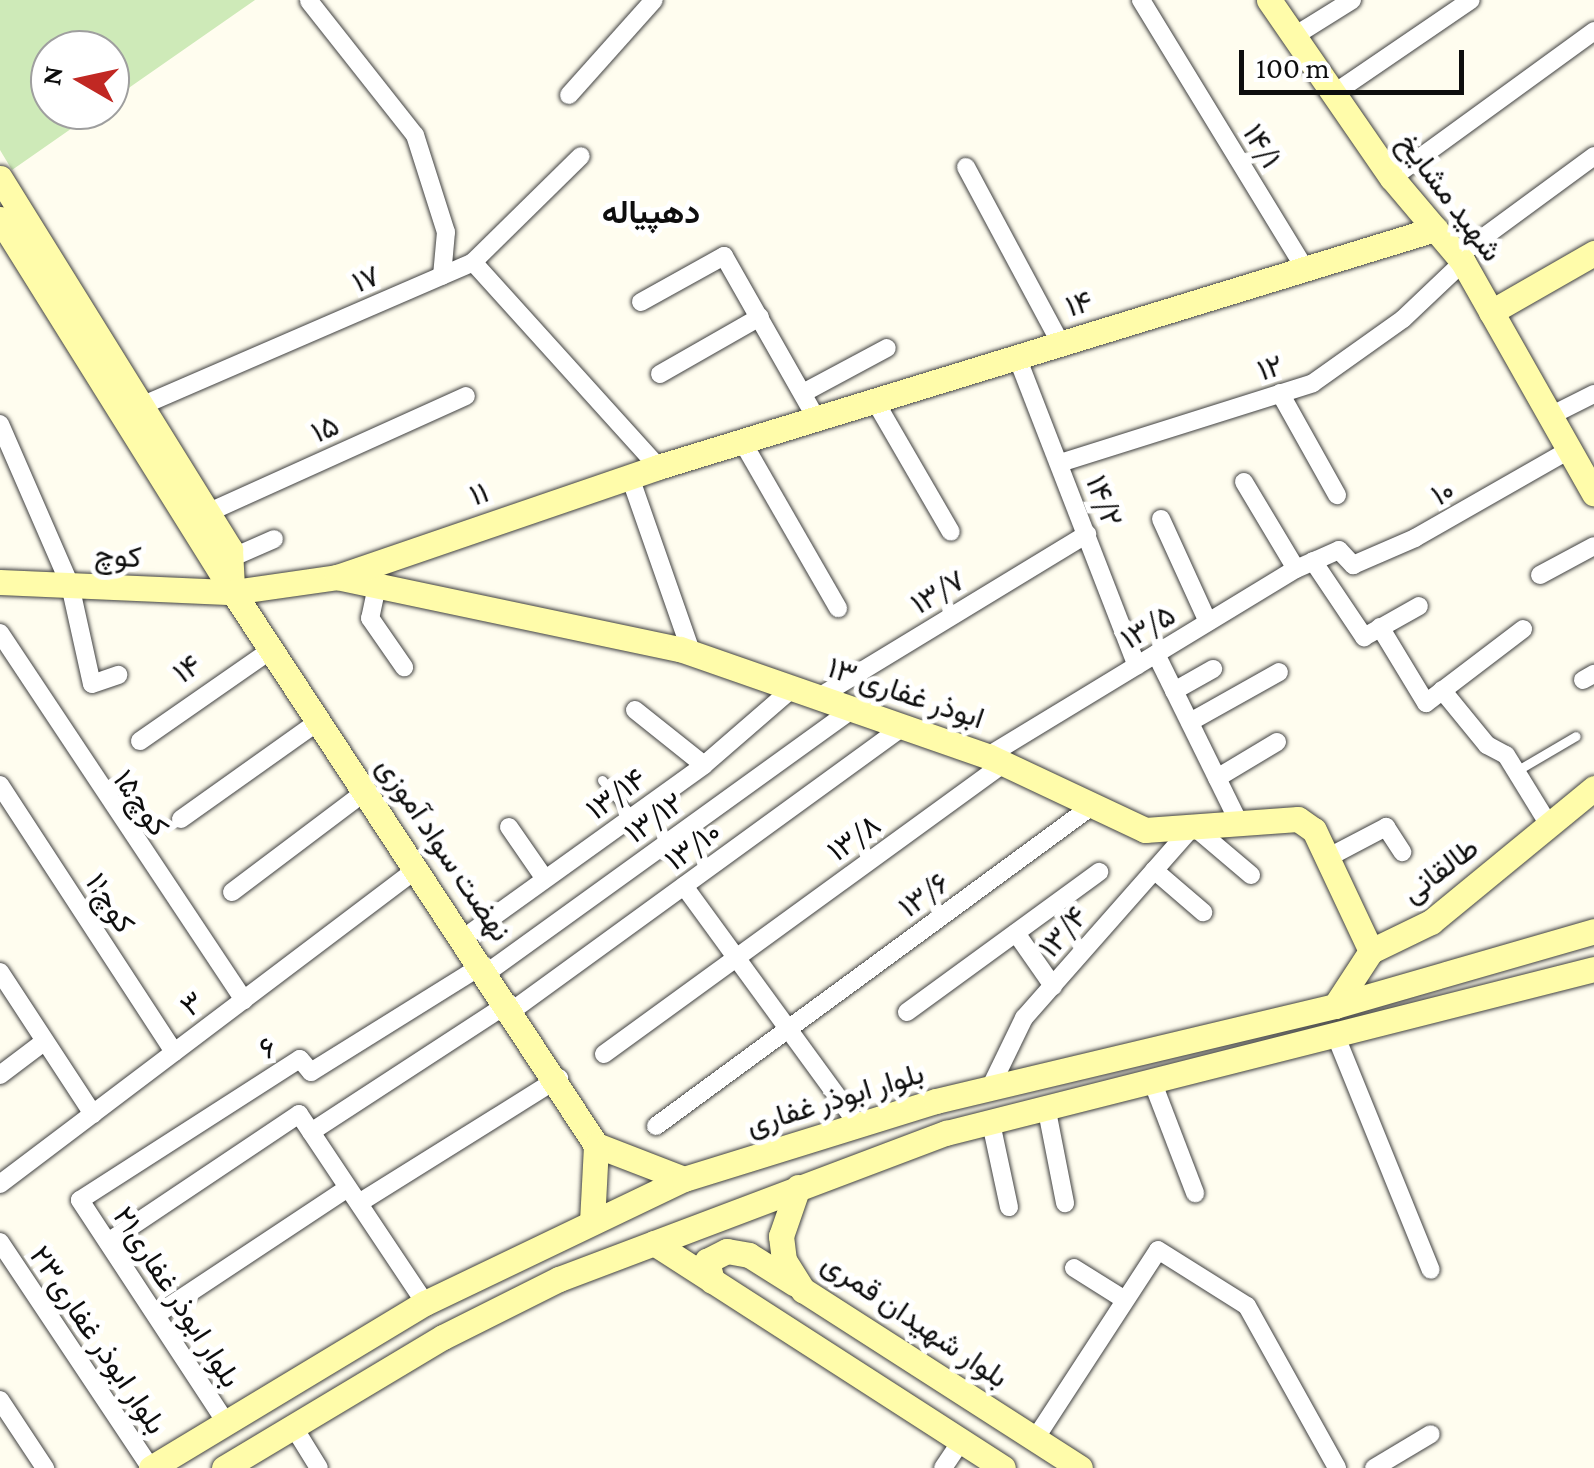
<!DOCTYPE html>
<html>
<head>
<meta charset="utf-8">
<style>
  body { margin:0 }
  #map { position:relative; width:1594px; height:1468px; overflow:hidden; background:#fffdef; font-family:"Crimson Pro",Vazirmatn,serif }
  div>[style] { position:absolute }
  [style*='--x'] { left:calc(var(--x)*1px); top:calc(var(--y)*1px); width:calc(var(--w)*1px); rotate:calc(var(--a)*1deg) }
  .green>* { inset:0; background:#ceeab8 }
  .roads { filter:drop-shadow(0 0 2px #414141) drop-shadow(0 0 2px #414141) }
  .lane>* { height:9px; margin:-4.5px; padding:0 4.5px; transform-origin:4.5px; border-radius:4.5px; background:#fff }
  .street>* { height:18px; margin:-9px; padding:0 9px; transform-origin:9px; border-radius:9px; background:#fff }
  .secondary>* { height:25px; margin:-12.5px; padding:0 12.5px; transform-origin:12.5px; border-radius:12.5px; background:#fffcaa }
  span { translate:-50% -50%; white-space:nowrap; text-align:center; line-height:1.15; -webkit-text-stroke:10px #fff; paint-order:stroke }
  .street-label { font-size:30px; color:#0e0e0e }
  .neighbourhood-label { font-size:32px; color:#0e0e0e; font-weight:700 }
  .north { position:absolute; left:30px; top:30px; width:100px; height:100px; box-sizing:border-box; background:#fff; border:2px solid #9f9f9f; border-radius:50%; rotate:279deg; font-size:28px; font-weight:700; line-height:40px; text-align:center; color:#0e0e0e }
  .north::after { content:''; display:block; margin:auto; width:35px; height:45px; background:#c12823; clip-path:polygon(50% 0,100% 100%,50% 72%,0 100%) }
  .scale { position:absolute; left:1239px; top:50px; width:225px; height:45px; box-sizing:border-box; border:5px solid #0e0e0e; border-top:0; padding-left:12px; font-size:30px; line-height:35px; white-space:nowrap; color:#0e0e0e; -webkit-text-stroke:8px #fff; paint-order:stroke }
</style>
</head>
<body>
<div id="map">
  <div class="green">
    <i style="clip-path:polygon(0 0,255px 0,110px 101px,110px 50px,50px 50px,50px 110px,98px 110px,12px 170px,0 150px)"></i>
  </div>
  <div class="roads">
    <div class="lane">
      <i style="--x:1516;--y:771;--w:69;--a:-30.3"></i>
      <i style="--x:602;--y:780;--w:47;--a:50.2"></i>
    </div>
    <div class="street">
      <i style="--x:1141;--y:0;--w:315;--a:58.6"></i>
      <i style="--x:309;--y:1;--w:171;--a:51.7"></i>
      <i style="--x:415;--y:135;--w:102;--a:72.3"></i>
      <i style="--x:446;--y:232;--w:44;--a:95.2"></i>
      <i style="--x:1296;--y:35;--w:66;--a:-32"></i>
      <i style="--x:1336;--y:92;--w:163;--a:-34.3"></i>
      <i style="--x:569;--y:95;--w:127;--a:-48.2"></i>
      <i style="--x:966;--y:167;--w:201;--a:61.8"></i>
      <i style="--x:1392;--y:178;--w:250;--a:-36"></i>
      <i style="--x:1458;--y:256;--w:169;--a:-36.3"></i>
      <i style="--x:473;--y:262;--w:276;--a:47.9"></i>
      <i style="--x:641;--y:302;--w:95;--a:-29"></i>
      <i style="--x:724;--y:256;--w:186;--a:60.4"></i>
      <i style="--x:1017;--y:357;--w:331;--a:68.8"></i>
      <i style="--x:660;--y:374;--w:115;--a:-29.7"></i>
      <i style="--x:803;--y:393;--w:95;--a:-28.2"></i>
      <i style="--x:1280;--y:393;--w:117;--a:60.8"></i>
      <i style="--x:875;--y:401;--w:151;--a:59.9"></i>
      <i style="--x:141;--y:406;--w:362;--a:-23.4"></i>
      <i style="--x:473;--y:262;--w:151;--a:-44.5"></i>
      <i style="--x:1550;--y:416;--w:49;--a:-26.6"></i>
      <i style="--x:0;--y:424;--w:176;--a:66.5"></i>
      <i style="--x:70;--y:585;--w:101;--a:77.5"></i>
      <i style="--x:92;--y:684;--w:28;--a:-19"></i>
      <i style="--x:742;--y:441;--w:193;--a:60.1"></i>
      <i style="--x:1060;--y:463;--w:265;--a:-17.5"></i>
      <i style="--x:1313;--y:383;--w:110;--a:-35.4"></i>
      <i style="--x:1403;--y:319;--w:83;--a:-43.5"></i>
      <i style="--x:630;--y:477;--w:188;--a:70.7"></i>
      <i style="--x:1244;--y:482;--w:101;--a:59.1"></i>
      <i style="--x:207;--y:513;--w:284;--a:-24.3"></i>
      <i style="--x:1161;--y:519;--w:113;--a:65.5"></i>
      <i style="--x:231;--y:558;--w:47;--a:-23.8"></i>
      <i style="--x:1313;--y:561;--w:92;--a:56.1"></i>
      <i style="--x:1364;--y:637;--w:63;--a:-29.4"></i>
      <i style="--x:1540;--y:575;--w:61;--a:-28.2"></i>
      <i style="--x:377;--y:586;--w:33;--a:102"></i>
      <i style="--x:370;--y:618;--w:60;--a:55.2"></i>
      <i style="--x:1380;--y:627;--w:89;--a:58.8"></i>
      <i style="--x:1426;--y:703;--w:122;--a:-37.3"></i>
      <i style="--x:0;--y:633;--w:441;--a:56.4"></i>
      <i style="--x:1156;--y:654;--w:186;--a:63.8"></i>
      <i style="--x:1583;--y:680;--w:13;--a:-29"></i>
      <i style="--x:1442;--y:690;--w:71;--a:50.7"></i>
      <i style="--x:1487;--y:745;--w:21;--a:28"></i>
      <i style="--x:1506;--y:755;--w:82;--a:58.4"></i>
      <i style="--x:1174;--y:691;--w:45;--a:-29.4"></i>
      <i style="--x:819;--y:697;--w:314;--a:-31.3"></i>
      <i style="--x:635;--y:710;--w:88;--a:38.6"></i>
      <i style="--x:1190;--y:722;--w:102;--a:-29.3"></i>
      <i style="--x:140;--y:741;--w:160;--a:-34.8"></i>
      <i style="--x:988;--y:756;--w:360;--a:-31.3"></i>
      <i style="--x:1296;--y:569;--w:47;--a:-23.8"></i>
      <i style="--x:1339;--y:550;--w:21;--a:47"></i>
      <i style="--x:1353;--y:565;--w:68;--a:-23.5"></i>
      <i style="--x:1415;--y:538;--w:177;--a:-29.7"></i>
      <i style="--x:1217;--y:778;--w:70;--a:-31"></i>
      <i style="--x:0;--y:785;--w:319;--a:56.9"></i>
      <i style="--x:181;--y:819;--w:169;--a:-35.4"></i>
      <i style="--x:509;--y:827;--w:63;--a:55.3"></i>
      <i style="--x:1327;--y:858;--w:67;--a:-27.7"></i>
      <i style="--x:1386;--y:827;--w:30;--a:57"></i>
      <i style="--x:1154;--y:870;--w:65;--a:40.6"></i>
      <i style="--x:684;--y:886;--w:296;--a:53.9"></i>
      <i style="--x:232;--y:892;--w:168;--a:-37"></i>
      <i style="--x:1016;--y:933;--w:65;--a:55.1"></i>
      <i style="--x:465;--y:937;--w:294;--a:-35.7"></i>
      <i style="--x:704;--y:765;--w:118;--a:-40.9"></i>
      <i style="--x:0;--y:972;--w:170;--a:56.8"></i>
      <i style="--x:488;--y:972;--w:449;--a:-35.8"></i>
      <i style="--x:513;--y:1010;--w:483;--a:-36"></i>
      <i style="--x:907;--y:1012;--w:238;--a:-36.1"></i>
      <i style="--x:1337;--y:1039;--w:249;--a:67.9"></i>
      <i style="--x:604;--y:1054;--w:495;--a:-36"></i>
      <i style="--x:0;--y:1075;--w:56;--a:-37.1"></i>
      <i style="--x:991;--y:1086;--w:76;--a:-64.1"></i>
      <i style="--x:1024;--y:1018;--w:256;--a:-48.6"></i>
      <i style="--x:1193;--y:826;--w:76;--a:40.2"></i>
      <i style="--x:1154;--y:1086;--w:115;--a:69"></i>
      <i style="--x:1047;--y:1111;--w:94;--a:78.9"></i>
      <i style="--x:991;--y:1123;--w:86;--a:77.9"></i>
      <i style="--x:656;--y:1126;--w:541;--a:-36.28"></i>
      <i style="--x:311;--y:1132;--w:236;--a:-33.1"></i>
      <i style="--x:0;--y:1184;--w:524;--a:-37.09"></i>
      <i style="--x:359;--y:1203;--w:236;--a:-32"></i>
      <i style="--x:0;--y:1242;--w:272;--a:56.3"></i>
      <i style="--x:108;--y:1242;--w:230;--a:-33.8"></i>
      <i style="--x:299;--y:1114;--w:227;--a:56.3"></i>
      <i style="--x:1074;--y:1268;--w:60;--a:32.1"></i>
      <i style="--x:156;--y:1315;--w:230;--a:-33.5"></i>
      <i style="--x:0;--y:1400;--w:82;--a:56.5"></i>
      <i style="--x:227;--y:1424;--w:268;--a:-123.3"></i>
      <i style="--x:80;--y:1200;--w:261;--a:-32.7"></i>
      <i style="--x:300;--y:1059;--w:17;--a:50"></i>
      <i style="--x:311;--y:1072;--w:203;--a:-31.9"></i>
      <i style="--x:293;--y:1426;--w:49;--a:58.2"></i>
      <i style="--x:1035;--y:1439;--w:225;--a:-56.9"></i>
      <i style="--x:1158;--y:1250;--w:105;--a:32.2"></i>
      <i style="--x:1247;--y:1306;--w:185;--a:60.9"></i>
      <i style="--x:943;--y:1468;--w:32;--a:-56"></i>
      <i style="--x:1374;--y:1468;--w:66;--a:-30.8"></i>
    </div>
    <div class="secondary">
      <i style="--x:1269;--y:0;--w:216;--a:55.4"></i>
      <i style="--x:1392;--y:178;--w:110;--a:49.8"></i>
      <i style="--x:1463;--y:262;--w:266;--a:60.5"></i>
      <i style="--x:0;--y:178;--w:437;--a:58.2"></i>
      <i style="--x:230;--y:549;--w:38;--a:87"></i>
      <i style="--x:0;--y:219;--w:440;--a:58"></i>
      <i style="--x:233;--y:592;--w:661;--a:56.72"></i>
      <i style="--x:1491;--y:312;--w:119;--a:-29.8"></i>
      <i style="--x:337;--y:577;--w:350;--a:11.9"></i>
      <i style="--x:680;--y:649;--w:326;--a:19.2"></i>
      <i style="--x:988;--y:756;--w:174;--a:25.2"></i>
      <i style="--x:1145;--y:830;--w:153;--a:-4.1"></i>
      <i style="--x:1298;--y:819;--w:19;--a:35"></i>
      <i style="--x:1314;--y:830;--w:134;--a:64.8"></i>
      <i style="--x:0;--y:582;--w:233;--a:2.5"></i>
      <i style="--x:233;--y:592;--w:105;--a:-8.2"></i>
      <i style="--x:337;--y:577;--w:339;--a:-18.9"></i>
      <i style="--x:658;--y:467;--w:813;--a:-17.03"></i>
      <i style="--x:1335;--y:1006;--w:66;--a:-56.8"></i>
      <i style="--x:1371;--y:951;--w:67;--a:-25.8"></i>
      <i style="--x:1431;--y:922;--w:211;--a:-39.4"></i>
      <i style="--x:596;--y:1145;--w:94;--a:21.1"></i>
      <i style="--x:798;--y:1187;--w:52;--a:109.1"></i>
      <i style="--x:781;--y:1236;--w:24;--a:83"></i>
      <i style="--x:784;--y:1260;--w:36;--a:58"></i>
      <i style="--x:803;--y:1290;--w:329;--a:32.7"></i>
      <i style="--x:592;--y:1222;--w:77;--a:-87"></i>
      <i style="--x:654;--y:1243;--w:415;--a:32.8"></i>
      <i style="--x:712;--y:1281;--w:21;--a:-104"></i>
      <i style="--x:707;--y:1261;--w:22;--a:-27"></i>
      <i style="--x:727;--y:1251;--w:22;--a:10"></i>
      <i style="--x:749;--y:1255;--w:54;--a:32.2"></i>
      <i style="--x:151;--y:1468;--w:320;--a:-31.1"></i>
      <i style="--x:425;--y:1303;--w:287;--a:-25.6"></i>
      <i style="--x:684;--y:1179;--w:264;--a:-17.2"></i>
      <i style="--x:936;--y:1101;--w:410;--a:-13.4"></i>
      <i style="--x:1335;--y:1006;--w:270;--a:-16.1"></i>
      <i style="--x:224;--y:1468;--w:255;--a:-30.9"></i>
      <i style="--x:443;--y:1337;--w:130;--a:-26.6"></i>
      <i style="--x:559;--y:1279;--w:414;--a:-20.7"></i>
      <i style="--x:946;--y:1133;--w:668;--a:-14.2"></i>
    </div>
  </div>
  <div class="street-label">
    <span style="left:1262px;top:146px;rotate:59deg">۱۴/۱</span>
    <span style="left:1450px;top:197px;rotate:53deg">شهید مشایخ</span>
    <span style="left:366px;top:279px;rotate:-23deg">۱۷</span>
    <span style="left:1079px;top:304px;rotate:-17deg">۱۴</span>
    <span style="left:1270px;top:368px;rotate:-18deg">۱۲</span>
    <span style="left:325px;top:429px;rotate:-24deg">۱۵</span>
    <span style="left:1443px;top:493px;rotate:-27deg">۱۰</span>
    <span style="left:479px;top:494px;rotate:-19deg">۱۱</span>
    <span style="left:1104px;top:501px;rotate:69deg">۱۴/۲</span>
    <span style="left:118px;top:556px;rotate:4deg">کوچ</span>
    <span style="left:938px;top:592px;rotate:-31deg">۱۳/۷</span>
    <span style="left:1148px;top:627px;rotate:-31deg">۱۳/۵</span>
    <span style="left:187px;top:669px;rotate:-35deg">۱۴</span>
    <span style="left:906px;top:693px;rotate:19deg">۱۳ ابوذر غفاری</span>
    <span style="left:616px;top:794px;rotate:-36deg">۱۳/۱۴</span>
    <span style="left:141px;top:803px;rotate:55deg">۱۵کوچ</span>
    <span style="left:654px;top:818px;rotate:-36deg">۱۳/۱۲</span>
    <span style="left:854px;top:838px;rotate:-36deg">۱۳/۸</span>
    <span style="left:693px;top:846px;rotate:-36deg">۱۳/۱۰</span>
    <span style="left:444px;top:849px;rotate:56deg">نهضت سواد آموزی</span>
    <span style="left:1440px;top:870px;rotate:-37deg">طالقانی</span>
    <span style="left:924px;top:895px;rotate:-36deg">۱۳/۶</span>
    <span style="left:110px;top:903px;rotate:57deg">۱۱کوچ</span>
    <span style="left:1063px;top:932px;rotate:-49deg">۱۳/۴</span>
    <span style="left:192px;top:1004px;rotate:-37deg">۳</span>
    <span style="left:268px;top:1048px;rotate:-31deg">۶</span>
    <span style="left:835px;top:1099px;rotate:-17deg">بلوار ابوذر غفاری</span>
    <span style="left:177px;top:1297px;rotate:57deg">۲۱بلوار ابوذر غفاری</span>
    <span style="left:915px;top:1320px;rotate:34deg">بلوار شهیدان قمری</span>
    <span style="left:98px;top:1340px;rotate:56deg">بلوار ابوذر غفاری۲۳</span>
  </div>
  <div class="neighbourhood-label">
    <span style="left:651px;top:212px">دهپیاله</span>
  </div>
  <div class="north">N</div>
  <div class="scale">100 m</div>
</div>
</body>
</html>
